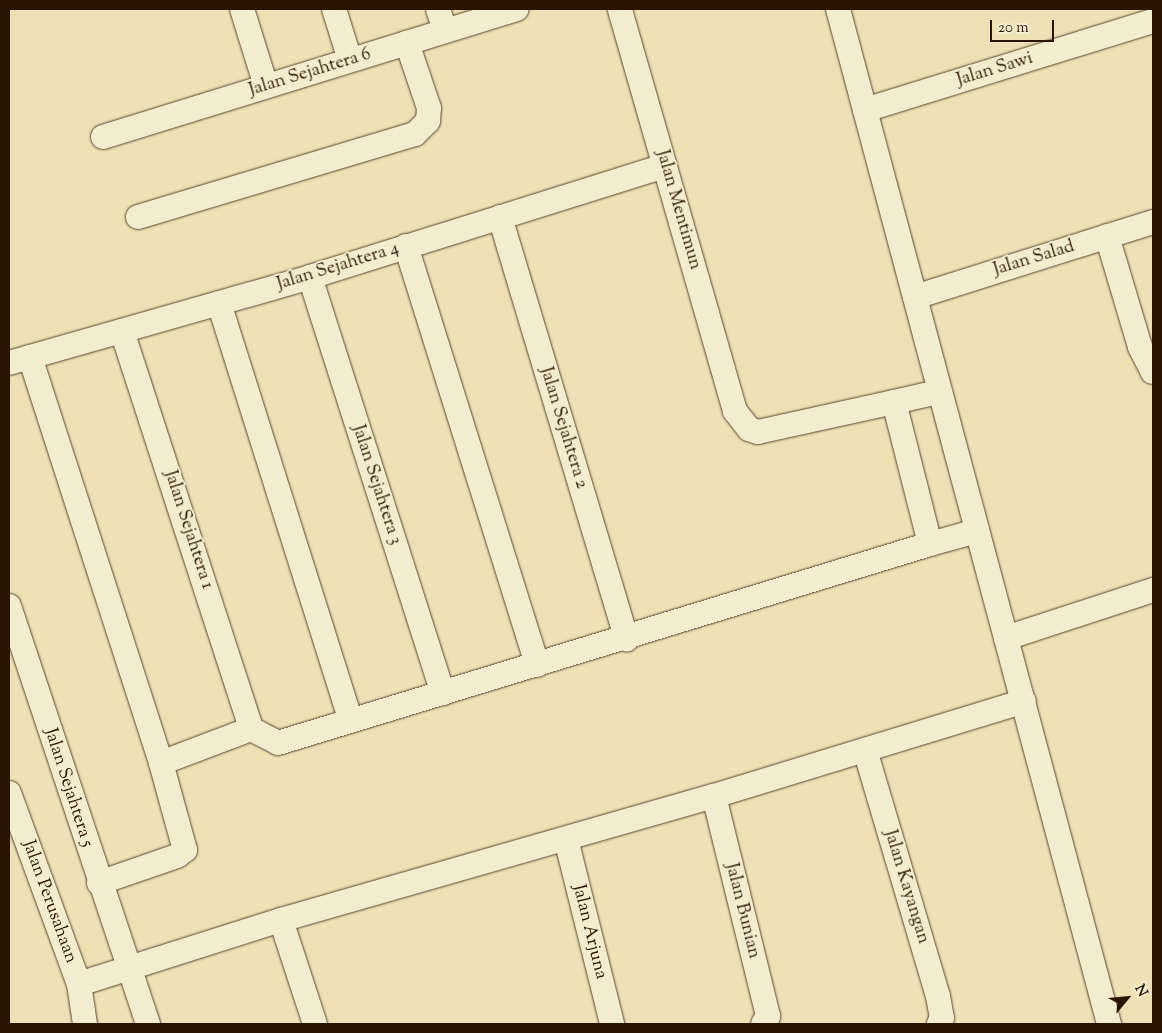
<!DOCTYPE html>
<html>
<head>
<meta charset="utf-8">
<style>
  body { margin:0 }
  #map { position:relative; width:1162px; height:1033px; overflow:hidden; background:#ede1b5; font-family:"Sorts Mill Goudy",serif }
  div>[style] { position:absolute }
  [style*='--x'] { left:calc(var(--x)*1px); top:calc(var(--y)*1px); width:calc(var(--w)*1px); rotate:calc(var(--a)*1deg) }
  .roads { filter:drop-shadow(0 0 1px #5a472e) drop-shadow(0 0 1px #5a472e) }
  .minor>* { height:24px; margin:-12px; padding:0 12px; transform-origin:12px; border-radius:12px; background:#f3eccf }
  span { translate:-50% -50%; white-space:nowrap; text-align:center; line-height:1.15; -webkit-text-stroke:4px #f3eccf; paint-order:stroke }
  .street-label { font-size:18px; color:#291401 }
  .frame { position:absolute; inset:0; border:10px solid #291401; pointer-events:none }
  .north { position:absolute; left:1102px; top:973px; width:50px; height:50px; -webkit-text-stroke:4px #f3eccf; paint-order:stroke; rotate:62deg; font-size:14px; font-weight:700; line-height:20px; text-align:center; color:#291401 }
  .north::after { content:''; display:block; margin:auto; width:18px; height:22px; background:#291401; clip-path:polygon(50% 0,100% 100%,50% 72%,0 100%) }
  .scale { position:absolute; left:990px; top:20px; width:64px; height:22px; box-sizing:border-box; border:2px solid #291401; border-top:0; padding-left:6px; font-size:15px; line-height:18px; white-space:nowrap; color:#291401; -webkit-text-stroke:4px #f3eccf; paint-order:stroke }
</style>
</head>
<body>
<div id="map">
  <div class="roads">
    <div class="minor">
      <i style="--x:242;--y:9;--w:81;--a:72.7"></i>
      <i style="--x:334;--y:9;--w:53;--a:72.6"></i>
      <i style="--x:438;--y:9;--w:23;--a:72"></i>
      <i style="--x:838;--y:9;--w:1051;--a:75.05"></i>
      <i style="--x:865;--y:110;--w:301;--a:-17.2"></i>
      <i style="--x:103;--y:137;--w:433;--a:-17.2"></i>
      <i style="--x:138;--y:217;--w:289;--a:-16.7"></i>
      <i style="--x:415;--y:134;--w:18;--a:-45"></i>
      <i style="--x:428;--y:121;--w:13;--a:-86"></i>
      <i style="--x:429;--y:108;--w:69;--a:-108.7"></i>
      <i style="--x:500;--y:217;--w:441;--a:73.3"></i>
      <i style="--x:1107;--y:236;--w:116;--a:73.4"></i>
      <i style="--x:1140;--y:347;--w:28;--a:63"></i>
      <i style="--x:406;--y:246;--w:439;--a:72.6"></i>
      <i style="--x:310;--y:277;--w:437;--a:72.3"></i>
      <i style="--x:915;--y:297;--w:250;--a:-17.5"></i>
      <i style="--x:219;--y:303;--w:438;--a:72.5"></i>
      <i style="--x:122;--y:331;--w:418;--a:72"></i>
      <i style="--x:30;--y:357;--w:427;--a:72.1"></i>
      <i style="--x:9;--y:363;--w:313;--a:-15.9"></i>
      <i style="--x:310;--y:277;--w:372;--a:-17.4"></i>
      <i style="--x:894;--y:402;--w:45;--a:-12.8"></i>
      <i style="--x:930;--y:544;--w:49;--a:-15.5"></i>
      <i style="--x:9;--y:606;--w:441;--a:71.6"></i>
      <i style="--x:1006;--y:638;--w:155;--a:-18.1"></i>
      <i style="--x:865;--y:750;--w:257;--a:73.5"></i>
      <i style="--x:938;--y:996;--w:22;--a:80"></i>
      <i style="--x:942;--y:1018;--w:7;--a:117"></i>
      <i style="--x:9;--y:793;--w:203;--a:69.9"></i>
      <i style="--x:714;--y:796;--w:227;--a:76.2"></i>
      <i style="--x:768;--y:1016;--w:9;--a:122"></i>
      <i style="--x:566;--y:839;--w:191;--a:76"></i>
      <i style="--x:99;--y:883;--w:83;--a:-19.1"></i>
      <i style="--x:177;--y:856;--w:10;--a:-37"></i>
      <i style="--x:185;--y:850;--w:90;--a:-105.4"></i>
      <i style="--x:161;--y:763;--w:96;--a:-20.7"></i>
      <i style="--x:251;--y:729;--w:30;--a:27"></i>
      <i style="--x:278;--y:743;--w:682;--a:-16.97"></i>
      <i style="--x:930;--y:544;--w:146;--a:-104.2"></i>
      <i style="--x:894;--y:402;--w:139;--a:167.6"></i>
      <i style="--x:758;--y:432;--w:9;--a:-162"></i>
      <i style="--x:749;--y:429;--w:23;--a:-128"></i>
      <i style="--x:735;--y:411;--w:418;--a:-106"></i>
      <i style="--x:281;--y:920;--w:109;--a:71.9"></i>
      <i style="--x:85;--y:1024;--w:40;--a:-98.5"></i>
      <i style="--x:79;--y:984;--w:212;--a:-17.6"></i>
      <i style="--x:281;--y:920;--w:450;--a:-16"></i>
      <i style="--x:714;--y:796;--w:324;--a:-17"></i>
    </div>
  </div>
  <div class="street-label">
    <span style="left:995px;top:70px;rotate:-17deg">Jalan Sawi</span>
    <span style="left:310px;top:73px;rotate:-17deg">Jalan Sejahtera 6</span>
    <span style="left:678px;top:210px;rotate:74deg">Jalan Mentimun</span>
    <span style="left:1034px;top:259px;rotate:-17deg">Jalan Salad</span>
    <span style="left:338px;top:267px;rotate:-17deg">Jalan Sejahtera 4</span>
    <span style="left:563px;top:428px;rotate:73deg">Jalan Sejahtera 2</span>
    <span style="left:376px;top:485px;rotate:72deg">Jalan Sejahtera 3</span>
    <span style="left:188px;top:530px;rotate:72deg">Jalan Sejahtera 1</span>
    <span style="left:68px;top:788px;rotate:72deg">Jalan Sejahtera 5</span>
    <span style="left:906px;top:887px;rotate:73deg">Jalan Kayangan</span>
    <span style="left:49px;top:902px;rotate:70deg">Jalan Perusahaan</span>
    <span style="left:742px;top:911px;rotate:76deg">Jalan Bunian</span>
    <span style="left:589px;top:932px;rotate:76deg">Jalan Arjuna</span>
  </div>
  <div class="frame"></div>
  <div class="north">N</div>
  <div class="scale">20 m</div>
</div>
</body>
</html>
